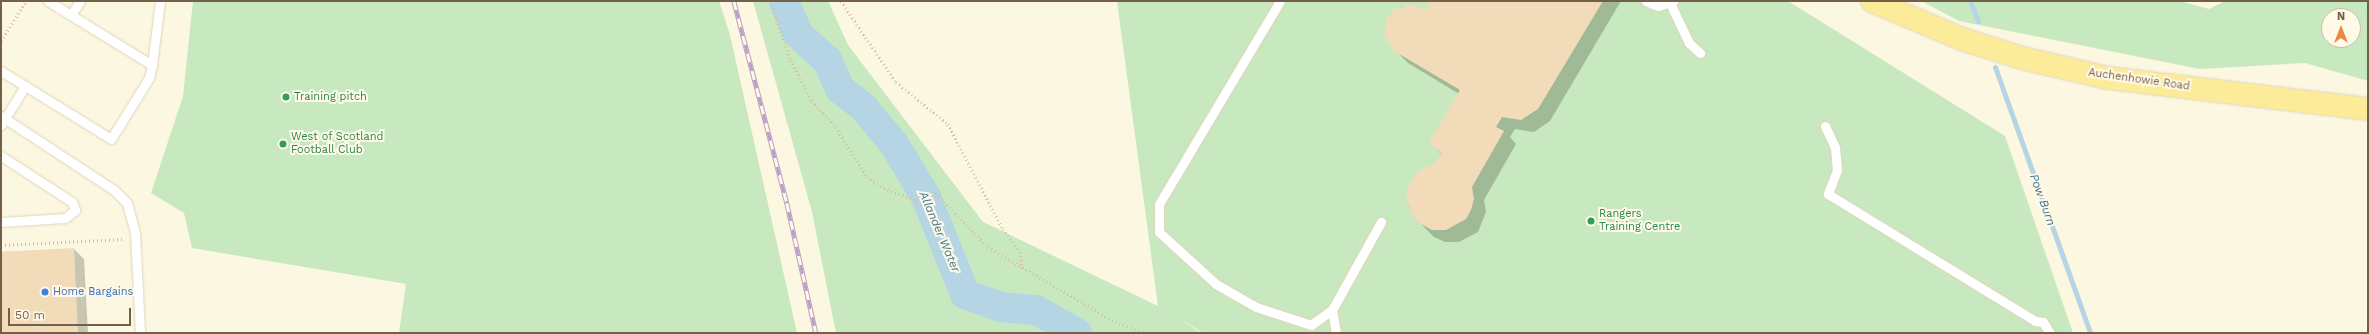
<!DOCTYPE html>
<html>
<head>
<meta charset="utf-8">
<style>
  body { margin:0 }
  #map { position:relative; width:2369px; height:334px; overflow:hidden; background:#fcf7e0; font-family:"Work Sans",sans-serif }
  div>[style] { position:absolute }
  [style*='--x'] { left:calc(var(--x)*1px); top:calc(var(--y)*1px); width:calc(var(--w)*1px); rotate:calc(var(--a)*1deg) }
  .green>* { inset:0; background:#c8e9bf }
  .shadow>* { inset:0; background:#0003 }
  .stream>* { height:5px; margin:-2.5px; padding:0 2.5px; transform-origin:2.5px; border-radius:2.5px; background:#b5d5e5 }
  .river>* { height:30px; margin:-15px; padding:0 15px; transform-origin:15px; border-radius:15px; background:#b5d5e5 }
  .building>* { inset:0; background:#f2dbb8 }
  .path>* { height:2.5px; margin-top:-1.25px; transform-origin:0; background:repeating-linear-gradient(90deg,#d6be9c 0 1px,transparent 0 4px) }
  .roads { filter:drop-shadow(0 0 1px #e0d4bc) drop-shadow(0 0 1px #e0d4bc) }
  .lane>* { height:9px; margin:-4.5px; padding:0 4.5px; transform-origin:4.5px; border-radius:4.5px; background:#fff }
  .primary>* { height:22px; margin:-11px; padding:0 11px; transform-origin:11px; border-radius:11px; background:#fceb98 }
  .rail>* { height:4.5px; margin-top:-2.25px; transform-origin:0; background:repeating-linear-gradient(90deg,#fffae7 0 9px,#bba0c5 0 18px); box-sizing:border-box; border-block:1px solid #bba0c5 }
  .dots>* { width:11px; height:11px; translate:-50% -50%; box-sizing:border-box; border:2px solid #fffae7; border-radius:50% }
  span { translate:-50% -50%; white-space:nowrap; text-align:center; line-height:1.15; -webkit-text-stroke:4px #fffae7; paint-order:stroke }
  .street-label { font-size:11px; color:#736048 }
  .leisure-label { font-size:11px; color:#27864d }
  .left { translate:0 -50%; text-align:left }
  .shop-label { font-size:11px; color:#366cbe }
  .water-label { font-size:12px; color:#477894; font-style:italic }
  .frame { position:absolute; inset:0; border:2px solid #736048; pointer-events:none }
  .north { position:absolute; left:2321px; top:8px; width:40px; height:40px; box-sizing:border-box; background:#fffae7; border:1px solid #c7bca7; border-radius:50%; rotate:0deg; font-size:11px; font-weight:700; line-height:16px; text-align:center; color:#736048 }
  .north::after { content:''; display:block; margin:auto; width:14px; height:18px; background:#e78a44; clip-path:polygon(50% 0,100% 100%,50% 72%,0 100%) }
  .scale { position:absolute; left:8px; top:308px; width:123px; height:18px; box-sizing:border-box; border:2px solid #736048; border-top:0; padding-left:5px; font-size:12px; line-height:14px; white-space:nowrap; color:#736048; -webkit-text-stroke:3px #fffae7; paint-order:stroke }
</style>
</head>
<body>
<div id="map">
  <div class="green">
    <i style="clip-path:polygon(193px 1px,719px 1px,730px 35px,797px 333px,399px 333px,406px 284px,192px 248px,184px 213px,151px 193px,183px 96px)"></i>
    <i style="clip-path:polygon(753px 1px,828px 1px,848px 45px,983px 222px,1158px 306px,1117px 1px,1788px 1px,2005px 136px,2073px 333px,1203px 333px,1179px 318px,1201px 333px,836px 333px,812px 212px)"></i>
    <i style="clip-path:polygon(evenodd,1921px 1px,2179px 1px,2209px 9px,2225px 1px,2368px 1px,2368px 81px,2305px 63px,2200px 69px,1959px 21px,1921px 1px,2329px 16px,2353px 16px,2353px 40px,2329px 40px,2329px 16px)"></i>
  </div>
  <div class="shadow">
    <i style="clip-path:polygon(1432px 1px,1621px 1px,1550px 121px,1534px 132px,1515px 129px,1510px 137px,1516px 144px,1484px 200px,1486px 212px,1478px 232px,1459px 242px,1445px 242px,1434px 237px,1421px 224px,1409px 206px,1409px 187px,1436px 164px,1442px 155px,1430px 142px,1459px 94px,1408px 63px,1395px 50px,1388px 19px,1401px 7px,1418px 7px,1426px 11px)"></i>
    <i style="clip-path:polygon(74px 249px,84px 259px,88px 333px,1px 333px,1px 252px)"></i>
  </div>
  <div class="stream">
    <i style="--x:1970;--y:1;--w:22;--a:68"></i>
    <i style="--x:1995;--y:67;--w:282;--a:70.3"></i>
  </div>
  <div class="river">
    <i style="--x:784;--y:1;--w:36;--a:67"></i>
    <i style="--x:798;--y:34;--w:39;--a:42"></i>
    <i style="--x:827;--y:60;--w:32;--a:66"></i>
    <i style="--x:840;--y:89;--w:31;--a:38"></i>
    <i style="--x:864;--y:108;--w:47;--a:50.2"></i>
    <i style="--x:894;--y:144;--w:62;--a:58.9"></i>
    <i style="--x:926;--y:197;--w:105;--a:68.1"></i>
    <i style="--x:965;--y:294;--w:37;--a:20"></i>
    <i style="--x:1000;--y:307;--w:36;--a:5"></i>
    <i style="--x:1036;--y:310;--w:47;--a:29.3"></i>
  </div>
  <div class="building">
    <i style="clip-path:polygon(1431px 1px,1603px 1px,1538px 109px,1521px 120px,1502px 117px,1496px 127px,1504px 131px,1472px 187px,1474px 199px,1471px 210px,1466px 219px,1446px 230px,1432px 230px,1421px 224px,1413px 216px,1406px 197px,1408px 187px,1418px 171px,1435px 163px,1442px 154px,1429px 142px,1460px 90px,1394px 51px,1384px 35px,1387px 18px,1393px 10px,1408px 5px,1418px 6px,1426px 10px)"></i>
    <i style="clip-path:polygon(74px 248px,78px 333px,1px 333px,1px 252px)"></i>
  </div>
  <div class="path">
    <i style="--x:770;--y:1;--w:63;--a:70.4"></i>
    <i style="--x:791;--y:60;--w:46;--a:62.9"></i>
    <i style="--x:812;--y:101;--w:35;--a:47"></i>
    <i style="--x:836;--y:127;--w:59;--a:58.2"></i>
    <i style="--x:867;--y:177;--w:20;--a:33"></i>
    <i style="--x:884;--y:188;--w:34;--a:21"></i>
    <i style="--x:916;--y:200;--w:21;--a:-19"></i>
    <i style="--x:936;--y:193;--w:75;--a:46.1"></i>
    <i style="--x:988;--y:247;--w:144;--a:30.5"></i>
    <i style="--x:1112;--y:320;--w:35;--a:22"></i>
    <i style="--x:841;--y:1;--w:98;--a:55.8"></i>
    <i style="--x:896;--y:82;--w:67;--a:38.9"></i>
    <i style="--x:948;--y:124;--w:119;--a:62.4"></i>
    <i style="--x:1003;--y:229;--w:29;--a:54"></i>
    <i style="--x:1020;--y:252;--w:17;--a:83"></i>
    <i style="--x:1;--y:41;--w:47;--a:-58"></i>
    <i style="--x:1;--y:245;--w:123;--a:-2.8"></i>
  </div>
  <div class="roads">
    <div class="lane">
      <i style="--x:1280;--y:1;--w:236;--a:120.8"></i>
      <i style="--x:1159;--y:204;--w:28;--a:90"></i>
      <i style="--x:1159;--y:232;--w:77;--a:42.4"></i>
      <i style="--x:1216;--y:284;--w:46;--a:29.9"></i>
      <i style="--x:1256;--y:307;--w:58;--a:18.1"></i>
      <i style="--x:1311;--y:325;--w:26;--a:-36"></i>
      <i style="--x:1332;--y:310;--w:23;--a:80"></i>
      <i style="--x:1646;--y:1;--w:13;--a:23"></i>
      <i style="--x:1658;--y:6;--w:16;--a:-18"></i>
      <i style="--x:1670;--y:3;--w:44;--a:64.6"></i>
      <i style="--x:1689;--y:43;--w:15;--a:42"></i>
      <i style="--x:71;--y:15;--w:17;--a:-57"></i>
      <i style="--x:152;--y:65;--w:64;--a:-82.9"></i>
      <i style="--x:1;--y:71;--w:129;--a:31.7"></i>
      <i style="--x:111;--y:139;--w:72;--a:-58.1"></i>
      <i style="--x:149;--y:78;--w:13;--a:-77"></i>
      <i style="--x:152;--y:65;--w:122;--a:-148.4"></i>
      <i style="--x:1;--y:116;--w:135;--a:33.2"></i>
      <i style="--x:114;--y:190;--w:18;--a:45"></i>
      <i style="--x:127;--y:203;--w:31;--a:75"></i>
      <i style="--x:135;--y:233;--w:100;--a:87.1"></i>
      <i style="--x:1;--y:125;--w:46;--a:-58.4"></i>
      <i style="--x:1825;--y:126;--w:23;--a:65"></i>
      <i style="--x:1835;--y:147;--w:23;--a:85"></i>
      <i style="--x:1837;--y:170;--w:26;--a:111"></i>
      <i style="--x:1828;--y:194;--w:243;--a:31.5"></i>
      <i style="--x:2035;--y:321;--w:8;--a:7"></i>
      <i style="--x:2043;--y:322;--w:13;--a:58"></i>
      <i style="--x:1;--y:156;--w:85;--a:32.9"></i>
      <i style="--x:72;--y:202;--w:9;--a:69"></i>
      <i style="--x:75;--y:210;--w:13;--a:141"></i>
      <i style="--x:65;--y:218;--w:64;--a:176.4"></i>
      <i style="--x:1332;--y:310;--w:101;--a:-60.9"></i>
    </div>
    <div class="primary">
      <i style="--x:1872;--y:1;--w:98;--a:22.9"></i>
      <i style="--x:1962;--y:39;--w:63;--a:17.6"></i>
      <i style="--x:2022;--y:58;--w:88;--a:13.1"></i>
      <i style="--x:2108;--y:78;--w:262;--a:6.8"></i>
    </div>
  </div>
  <div class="rail">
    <i style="--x:734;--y:1;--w:209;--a:75.3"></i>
    <i style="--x:787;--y:203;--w:133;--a:77.4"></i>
  </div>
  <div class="dots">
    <i style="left:286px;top:97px;background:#2e9e5b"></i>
    <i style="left:283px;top:144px;background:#2e9e5b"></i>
    <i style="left:1591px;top:221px;background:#2e9e5b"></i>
    <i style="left:45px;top:292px;background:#3f7fe0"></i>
  </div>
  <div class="street-label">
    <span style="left:2139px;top:80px;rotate:8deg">Auchenhowie Road</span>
  </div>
  <div class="leisure-label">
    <span class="left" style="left:294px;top:97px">Training pitch</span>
    <span class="left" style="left:291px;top:144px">West of Scotland<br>Football Club</span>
    <span class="left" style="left:1599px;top:221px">Rangers<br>Training Centre</span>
  </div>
  <div class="shop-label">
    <span class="left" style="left:53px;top:292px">Home Bargains</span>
  </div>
  <div class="water-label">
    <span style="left:2042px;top:200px;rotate:70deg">Pow Burn</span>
    <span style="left:939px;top:232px;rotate:67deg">Allander Water</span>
  </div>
  <div class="frame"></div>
  <div class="north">N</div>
  <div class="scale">50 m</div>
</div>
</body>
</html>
